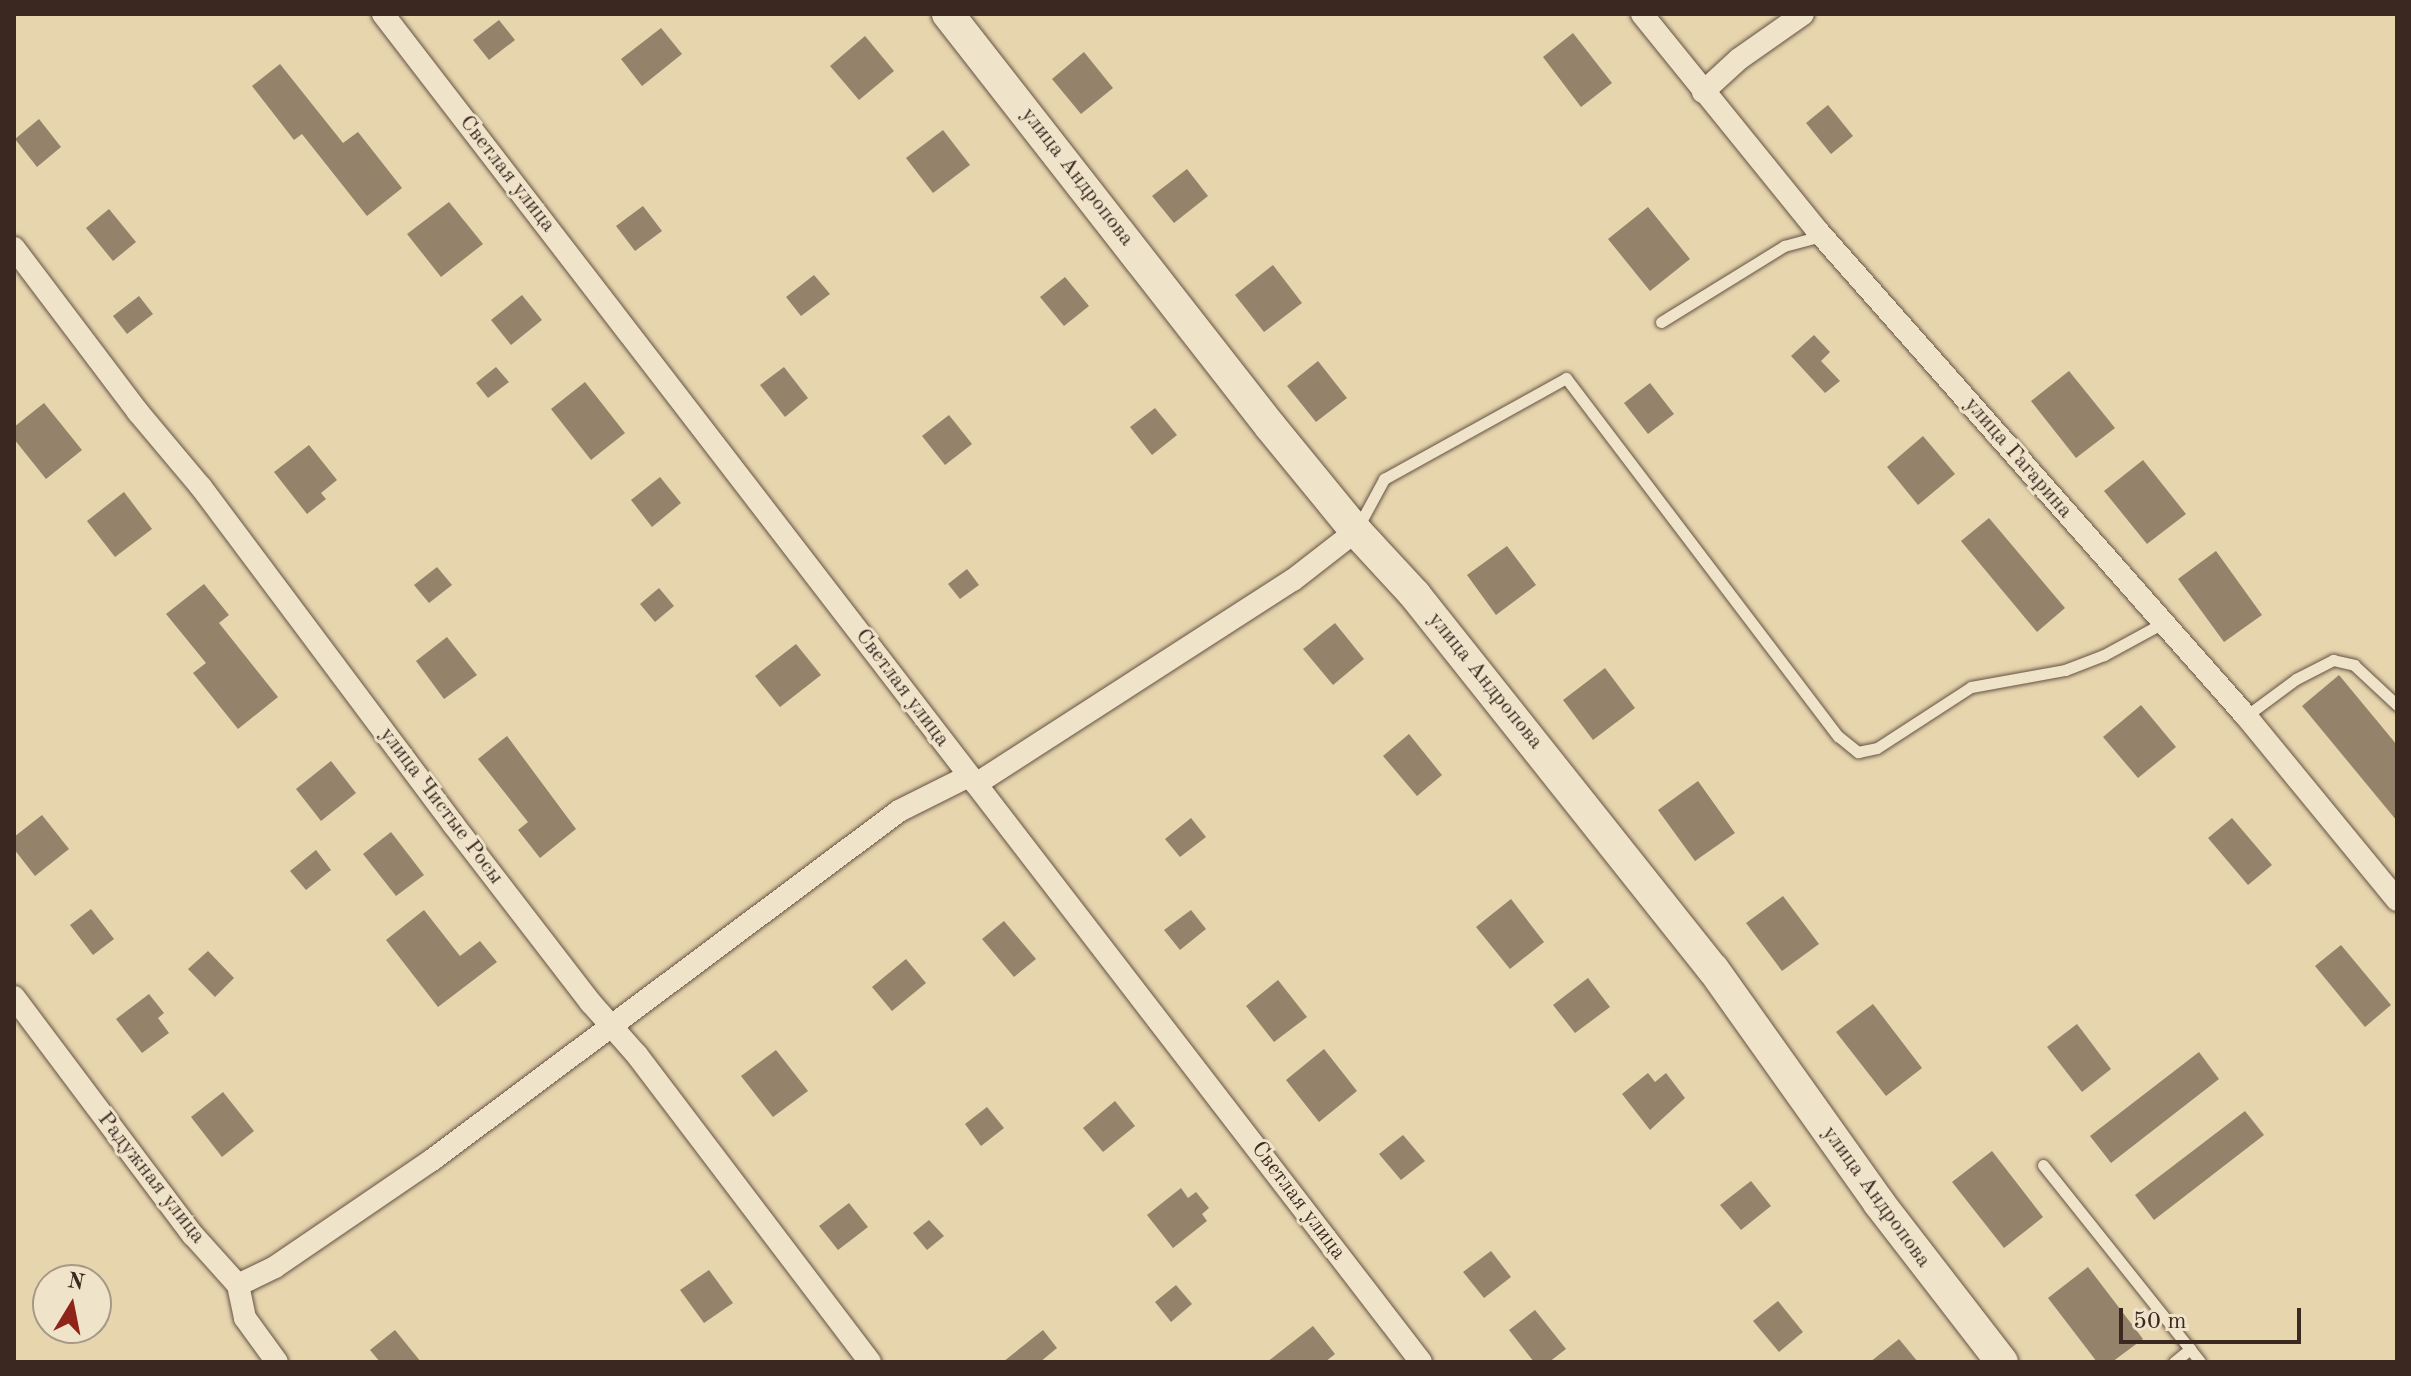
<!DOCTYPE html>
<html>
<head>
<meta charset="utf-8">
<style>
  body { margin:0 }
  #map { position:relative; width:2411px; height:1376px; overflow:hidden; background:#e7d5ae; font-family:"Old Standard TT",serif }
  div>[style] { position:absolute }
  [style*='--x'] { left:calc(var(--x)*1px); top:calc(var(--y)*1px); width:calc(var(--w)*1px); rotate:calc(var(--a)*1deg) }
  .building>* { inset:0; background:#94826a }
  .roads { filter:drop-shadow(0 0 2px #655344) drop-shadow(0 0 2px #655344) }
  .lane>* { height:11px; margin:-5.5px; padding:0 5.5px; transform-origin:5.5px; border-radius:5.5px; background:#efe4ca }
  .street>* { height:22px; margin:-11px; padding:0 11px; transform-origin:11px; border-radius:11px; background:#efe4ca }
  .secondary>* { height:32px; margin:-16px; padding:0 16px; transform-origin:16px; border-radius:16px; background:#efe4ca }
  span { translate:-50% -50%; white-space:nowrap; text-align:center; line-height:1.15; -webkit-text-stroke:6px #efe4ca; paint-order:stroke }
  .street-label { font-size:22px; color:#3a2821 }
  .frame { position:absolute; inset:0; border:16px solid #3a2821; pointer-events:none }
  .north { position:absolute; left:32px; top:1264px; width:80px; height:80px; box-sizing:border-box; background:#efe4ca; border:2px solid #a79986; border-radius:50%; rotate:10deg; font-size:22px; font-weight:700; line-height:32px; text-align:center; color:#3a2821 }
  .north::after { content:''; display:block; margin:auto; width:28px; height:36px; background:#8f2418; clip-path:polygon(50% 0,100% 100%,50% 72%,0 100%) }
  .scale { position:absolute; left:2119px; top:1308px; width:182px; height:36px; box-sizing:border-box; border:4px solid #3a2821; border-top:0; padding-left:10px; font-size:24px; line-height:28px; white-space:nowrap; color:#3a2821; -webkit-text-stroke:6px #efe4ca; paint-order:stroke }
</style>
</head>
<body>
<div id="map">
  <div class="building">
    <i style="clip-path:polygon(499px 20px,515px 40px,489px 60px,473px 40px)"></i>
    <i style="clip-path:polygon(661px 28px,682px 54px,642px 86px,621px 59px)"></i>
    <i style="clip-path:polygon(1573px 33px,1612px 83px,1581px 107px,1543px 57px)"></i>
    <i style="clip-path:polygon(865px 36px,894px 71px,859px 100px,830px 66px)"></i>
    <i style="clip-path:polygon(1084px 52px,1113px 88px,1081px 114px,1052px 79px)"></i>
    <i style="clip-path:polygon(280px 64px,343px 143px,358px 132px,402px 188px,367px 216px,302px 134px,294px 140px,252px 86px)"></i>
    <i style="clip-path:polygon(1828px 105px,1853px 136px,1831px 154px,1806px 123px)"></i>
    <i style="clip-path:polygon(39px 119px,61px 147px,37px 167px,15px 139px)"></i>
    <i style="clip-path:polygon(943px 130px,970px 165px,933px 193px,906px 158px)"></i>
    <i style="clip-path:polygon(1187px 169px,1208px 196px,1174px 223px,1152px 196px)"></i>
    <i style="clip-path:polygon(449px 202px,483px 244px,441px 277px,407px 234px)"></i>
    <i style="clip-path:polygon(643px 206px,662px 231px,635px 251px,616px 226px)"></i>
    <i style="clip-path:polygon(1648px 207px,1690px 259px,1650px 291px,1608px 239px)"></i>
    <i style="clip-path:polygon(109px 209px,136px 242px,113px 261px,86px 228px)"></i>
    <i style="clip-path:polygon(1273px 265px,1302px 303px,1264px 332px,1235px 295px)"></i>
    <i style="clip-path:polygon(814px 275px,830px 294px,801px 316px,786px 297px)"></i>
    <i style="clip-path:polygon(1065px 277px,1089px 306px,1064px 326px,1040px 297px)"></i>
    <i style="clip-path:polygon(522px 295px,542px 320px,511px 345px,491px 320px)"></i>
    <i style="clip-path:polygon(139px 296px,153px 314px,127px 334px,113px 316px)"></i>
    <i style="clip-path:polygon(1814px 335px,1830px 352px,1821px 361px,1840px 381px,1825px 393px,1791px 356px)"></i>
    <i style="clip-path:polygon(1318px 361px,1347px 398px,1316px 422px,1287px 386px)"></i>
    <i style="clip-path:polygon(496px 367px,509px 382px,488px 398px,476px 383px)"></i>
    <i style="clip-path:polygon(784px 367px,808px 398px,785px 417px,760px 385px)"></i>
    <i style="clip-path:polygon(2069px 371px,2115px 428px,2076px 458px,2031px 401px)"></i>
    <i style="clip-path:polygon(585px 382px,625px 433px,591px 460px,551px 409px)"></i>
    <i style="clip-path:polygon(1650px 383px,1674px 414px,1648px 434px,1624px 403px)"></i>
    <i style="clip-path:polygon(44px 403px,82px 450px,46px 479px,14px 439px,14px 427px)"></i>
    <i style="clip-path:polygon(1155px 408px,1177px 435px,1152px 455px,1130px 427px)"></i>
    <i style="clip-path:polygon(949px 415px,972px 444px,945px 465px,922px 436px)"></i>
    <i style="clip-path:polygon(1923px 436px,1955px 474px,1918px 505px,1887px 467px)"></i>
    <i style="clip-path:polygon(309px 445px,337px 480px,321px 493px,326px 499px,307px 514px,274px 472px)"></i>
    <i style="clip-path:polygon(2143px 460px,2186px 514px,2147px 544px,2104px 491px)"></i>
    <i style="clip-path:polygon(660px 477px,681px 503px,652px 527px,631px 500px)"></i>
    <i style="clip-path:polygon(124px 492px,152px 529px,115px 557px,87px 521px)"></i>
    <i style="clip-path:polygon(1989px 518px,2065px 608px,2037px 632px,1961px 541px)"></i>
    <i style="clip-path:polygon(1507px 546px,1536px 585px,1496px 615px,1467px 575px)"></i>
    <i style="clip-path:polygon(2216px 551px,2262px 615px,2224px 642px,2178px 579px)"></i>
    <i style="clip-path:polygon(437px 567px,452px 585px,429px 603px,414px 585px)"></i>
    <i style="clip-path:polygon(967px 569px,979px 585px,960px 599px,948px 584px)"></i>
    <i style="clip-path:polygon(204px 584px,229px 615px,219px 623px,278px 697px,238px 729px,193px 673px,206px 663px,166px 614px)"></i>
    <i style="clip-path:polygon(659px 588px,674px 606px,655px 622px,640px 604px)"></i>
    <i style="clip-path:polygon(1335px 623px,1364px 659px,1333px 685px,1303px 649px)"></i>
    <i style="clip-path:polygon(447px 637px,477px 675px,444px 699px,416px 661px)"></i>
    <i style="clip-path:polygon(796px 644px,821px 675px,780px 707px,755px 676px)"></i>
    <i style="clip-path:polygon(1605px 668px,1635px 708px,1593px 740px,1563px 700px)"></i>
    <i style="clip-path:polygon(2339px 675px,2397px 745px,2397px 821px,2302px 706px)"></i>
    <i style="clip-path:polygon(2141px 705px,2176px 747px,2138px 778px,2103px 737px)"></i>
    <i style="clip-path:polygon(1409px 734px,1442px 775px,1417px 796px,1383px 756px)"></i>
    <i style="clip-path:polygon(507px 736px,576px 829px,540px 858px,518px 830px,528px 822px,478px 759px)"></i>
    <i style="clip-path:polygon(331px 761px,356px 793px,321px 821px,296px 789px)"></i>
    <i style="clip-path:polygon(1698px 781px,1735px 833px,1695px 861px,1658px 810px)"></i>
    <i style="clip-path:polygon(42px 815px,69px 849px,35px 876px,14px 849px,14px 837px)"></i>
    <i style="clip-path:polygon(1191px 818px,1206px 837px,1180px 857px,1165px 839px)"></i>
    <i style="clip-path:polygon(2232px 818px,2272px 865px,2248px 885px,2208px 838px)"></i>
    <i style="clip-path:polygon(391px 832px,424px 875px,396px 896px,363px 854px)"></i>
    <i style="clip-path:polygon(316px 850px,331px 870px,306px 890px,290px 871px)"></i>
    <i style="clip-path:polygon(1783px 896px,1819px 944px,1782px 971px,1746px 923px)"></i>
    <i style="clip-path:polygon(1511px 899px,1544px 942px,1510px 969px,1476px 927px)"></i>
    <i style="clip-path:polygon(91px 909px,114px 939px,93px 955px,70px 925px)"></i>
    <i style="clip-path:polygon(424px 910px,460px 956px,480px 941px,497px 962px,438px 1007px,386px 940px)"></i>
    <i style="clip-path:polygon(1191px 910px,1206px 929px,1180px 950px,1164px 930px)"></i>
    <i style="clip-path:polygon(1004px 921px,1036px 959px,1014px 977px,982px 939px)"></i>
    <i style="clip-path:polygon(2341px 945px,2391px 1005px,2365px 1027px,2315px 966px)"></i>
    <i style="clip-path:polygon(208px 951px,234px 978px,215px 997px,188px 969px)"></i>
    <i style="clip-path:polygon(906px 959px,926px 983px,892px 1011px,872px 987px)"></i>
    <i style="clip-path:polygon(1588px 978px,1610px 1007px,1575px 1033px,1553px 1005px)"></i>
    <i style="clip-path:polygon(1278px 980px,1307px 1017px,1274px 1042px,1246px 1006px)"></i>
    <i style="clip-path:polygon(149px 994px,164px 1013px,158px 1018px,169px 1033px,142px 1053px,116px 1019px)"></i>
    <i style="clip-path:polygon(1873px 1004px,1922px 1068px,1886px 1096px,1836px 1032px)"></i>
    <i style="clip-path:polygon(2077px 1024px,2111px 1069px,2082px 1092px,2047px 1047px)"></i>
    <i style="clip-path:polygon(1324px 1049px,1357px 1091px,1319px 1122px,1286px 1080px)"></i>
    <i style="clip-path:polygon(776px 1050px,808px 1091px,773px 1117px,741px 1076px)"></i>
    <i style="clip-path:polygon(2199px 1052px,2219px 1079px,2111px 1163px,2090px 1136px)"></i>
    <i style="clip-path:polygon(1648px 1073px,1655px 1082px,1666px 1073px,1685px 1098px,1650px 1130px,1622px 1094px)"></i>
    <i style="clip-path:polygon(223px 1092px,254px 1131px,222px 1157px,191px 1117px)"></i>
    <i style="clip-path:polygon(1115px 1101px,1135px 1126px,1103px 1152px,1083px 1128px)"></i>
    <i style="clip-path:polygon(987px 1107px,1004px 1128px,981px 1146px,965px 1124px)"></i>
    <i style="clip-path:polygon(2245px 1111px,2264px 1135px,2154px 1220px,2135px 1195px)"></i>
    <i style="clip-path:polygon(1403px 1135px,1425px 1161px,1401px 1180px,1379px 1154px)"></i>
    <i style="clip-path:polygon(1992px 1151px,2043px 1217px,2004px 1248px,1952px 1182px)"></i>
    <i style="clip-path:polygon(1751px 1181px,1771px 1206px,1741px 1230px,1720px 1205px)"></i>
    <i style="clip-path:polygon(1181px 1188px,1188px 1198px,1196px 1192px,1209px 1208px,1202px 1214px,1207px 1221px,1173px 1248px,1147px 1215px)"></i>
    <i style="clip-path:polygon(849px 1203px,868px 1227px,838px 1250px,819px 1226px)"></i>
    <i style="clip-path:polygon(929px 1220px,944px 1236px,927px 1250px,913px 1233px)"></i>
    <i style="clip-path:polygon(1491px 1251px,1511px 1277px,1484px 1298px,1463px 1272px)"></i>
    <i style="clip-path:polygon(2088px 1267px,2143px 1339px,2112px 1362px,2097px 1362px,2048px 1298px)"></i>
    <i style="clip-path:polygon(709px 1270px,733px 1303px,704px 1323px,680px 1290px)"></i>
    <i style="clip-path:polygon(1176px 1285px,1192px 1304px,1171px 1322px,1155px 1302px)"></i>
    <i style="clip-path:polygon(1778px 1301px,1803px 1332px,1779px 1352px,1753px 1321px)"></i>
    <i style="clip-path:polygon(1535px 1310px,1566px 1349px,1549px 1362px,1534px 1362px,1509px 1330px)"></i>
    <i style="clip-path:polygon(1313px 1326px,1335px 1354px,1325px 1362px,1267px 1362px)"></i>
    <i style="clip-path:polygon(395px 1330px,421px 1362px,380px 1362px,370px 1350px)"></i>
    <i style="clip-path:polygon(1043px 1330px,1057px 1348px,1040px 1362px,1003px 1362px)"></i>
    <i style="clip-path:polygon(1899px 1339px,1918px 1362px,1870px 1362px)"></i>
  </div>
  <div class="roads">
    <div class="lane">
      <i style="--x:1661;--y:322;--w:145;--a:-31.7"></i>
      <i style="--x:1784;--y:246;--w:38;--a:-15"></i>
      <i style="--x:1358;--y:527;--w:55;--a:-61.6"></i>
      <i style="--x:1384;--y:479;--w:208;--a:-29"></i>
      <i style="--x:1566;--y:378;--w:450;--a:52.8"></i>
      <i style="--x:1838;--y:736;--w:26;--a:39"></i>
      <i style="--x:1858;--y:752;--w:19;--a:-12"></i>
      <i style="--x:1877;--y:748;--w:112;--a:-33"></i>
      <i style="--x:1971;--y:687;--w:96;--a:-10.3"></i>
      <i style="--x:2065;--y:670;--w:42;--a:-21"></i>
      <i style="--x:2104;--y:655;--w:67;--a:-28.5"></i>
      <i style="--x:2246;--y:716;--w:62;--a:-36.5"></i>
      <i style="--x:2296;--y:679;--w:42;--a:-27.2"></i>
      <i style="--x:2333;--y:660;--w:22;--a:13"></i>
      <i style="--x:2354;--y:665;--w:59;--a:42.9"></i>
      <i style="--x:2043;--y:1165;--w:252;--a:51.4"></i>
      <i style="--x:2174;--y:1362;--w:21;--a:-39"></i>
    </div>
    <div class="street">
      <i style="--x:383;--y:14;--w:1701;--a:52.4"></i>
      <i style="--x:1642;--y:14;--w:277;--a:51"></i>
      <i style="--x:1816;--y:229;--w:650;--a:48.56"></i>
      <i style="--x:2246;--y:716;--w:238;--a:50.6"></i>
      <i style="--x:1703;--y:92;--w:49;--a:-42.5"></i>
      <i style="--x:1739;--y:59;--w:78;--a:-35.1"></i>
      <i style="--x:14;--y:248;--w:206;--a:52.9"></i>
      <i style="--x:138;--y:412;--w:98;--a:50"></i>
      <i style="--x:201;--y:487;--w:421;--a:53.2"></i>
      <i style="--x:453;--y:824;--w:226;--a:52.4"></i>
      <i style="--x:591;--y:1003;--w:69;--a:48.5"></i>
      <i style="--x:637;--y:1055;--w:385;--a:52.8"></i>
      <i style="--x:976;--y:784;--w:377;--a:-32.8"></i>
      <i style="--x:1293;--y:580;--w:80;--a:-37.9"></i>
      <i style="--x:14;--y:997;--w:298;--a:53.1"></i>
      <i style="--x:193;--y:1235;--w:67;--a:48"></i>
      <i style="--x:238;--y:1285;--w:34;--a:78"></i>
      <i style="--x:245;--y:1318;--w:54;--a:54"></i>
      <i style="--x:238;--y:1285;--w:41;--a:-25.9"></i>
      <i style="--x:275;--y:1267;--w:190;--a:-34.3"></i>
      <i style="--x:432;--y:1160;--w:583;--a:-36.77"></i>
      <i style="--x:899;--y:811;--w:78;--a:-26.6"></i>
    </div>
    <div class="secondary">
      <i style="--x:948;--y:14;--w:523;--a:51.99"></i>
      <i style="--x:1270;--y:426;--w:136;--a:50.7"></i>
      <i style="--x:1356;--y:531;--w:87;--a:47.3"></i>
      <i style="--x:1415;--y:595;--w:478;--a:51.5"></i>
      <i style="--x:1713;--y:969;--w:287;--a:54.6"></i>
      <i style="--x:1879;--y:1203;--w:201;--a:52.3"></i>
    </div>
  </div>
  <div class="street-label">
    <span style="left:507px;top:174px;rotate:52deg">Светлая улица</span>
    <span style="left:1077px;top:177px;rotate:52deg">улица Андропова</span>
    <span style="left:2018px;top:458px;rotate:49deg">улица Гагарина</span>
    <span style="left:1485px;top:681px;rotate:51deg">улица Андропова</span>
    <span style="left:902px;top:688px;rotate:53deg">Светлая улица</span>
    <span style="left:441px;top:806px;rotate:53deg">улица Чистые Росы</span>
    <span style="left:151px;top:1178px;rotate:52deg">Радужная улица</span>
    <span style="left:1876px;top:1197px;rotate:54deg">улица Андропова</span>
    <span style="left:1298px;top:1201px;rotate:53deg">Светлая улица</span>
  </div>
  <div class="frame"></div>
  <div class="north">N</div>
  <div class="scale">50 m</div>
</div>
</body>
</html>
